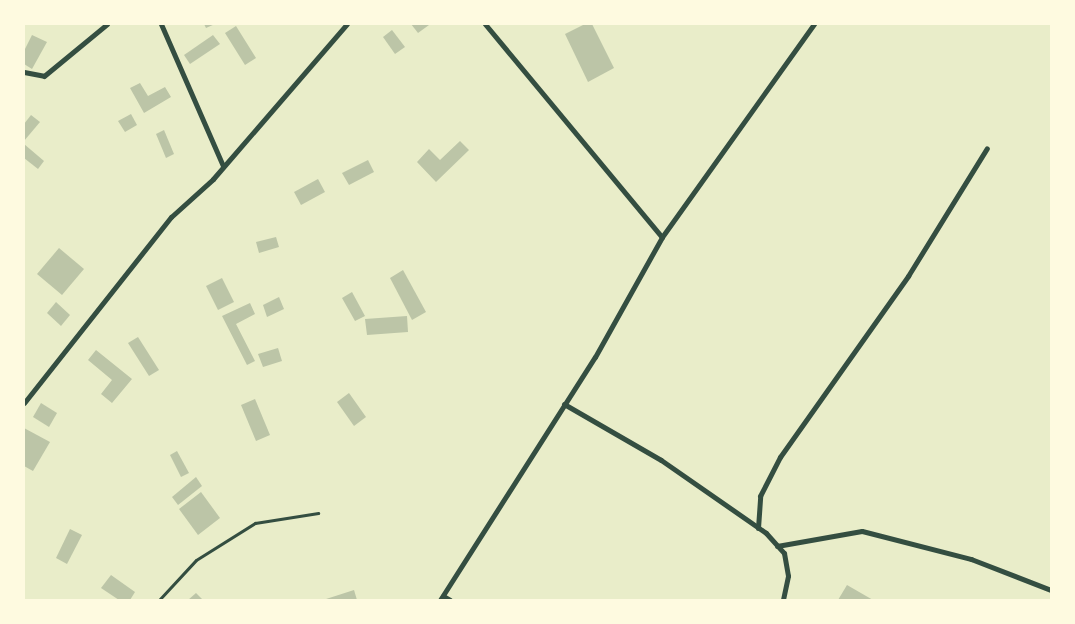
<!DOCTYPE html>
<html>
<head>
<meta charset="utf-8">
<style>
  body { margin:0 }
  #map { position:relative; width:1075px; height:624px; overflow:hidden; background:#e9edc9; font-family:Overpass,sans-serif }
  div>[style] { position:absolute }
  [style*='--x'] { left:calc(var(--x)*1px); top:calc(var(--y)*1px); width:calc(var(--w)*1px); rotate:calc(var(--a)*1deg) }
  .building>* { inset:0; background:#bcc5a7 }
  .path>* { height:3px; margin:-1.5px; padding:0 1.5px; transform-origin:1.5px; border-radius:1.5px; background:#344e41 }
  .minor>* { height:5px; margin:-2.5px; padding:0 2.5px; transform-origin:2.5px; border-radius:2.5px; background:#344e41 }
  span { translate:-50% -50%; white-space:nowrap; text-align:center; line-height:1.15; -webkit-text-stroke:5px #fefae0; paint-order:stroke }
  .frame { position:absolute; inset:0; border:25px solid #fefae0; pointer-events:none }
</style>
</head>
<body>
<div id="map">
  <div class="building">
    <i style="clip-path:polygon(204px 24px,215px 24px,206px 28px)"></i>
    <i style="clip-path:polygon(411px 24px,428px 24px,429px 25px,418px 33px)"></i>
    <i style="clip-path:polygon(585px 24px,592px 24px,614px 68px,588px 82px,565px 34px)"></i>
    <i style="clip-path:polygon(236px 26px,256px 58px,245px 65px,225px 33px)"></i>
    <i style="clip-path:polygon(392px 30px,405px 47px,395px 54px,383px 37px)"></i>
    <i style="clip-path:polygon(32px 35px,47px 42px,32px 69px,24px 64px,24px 51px)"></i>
    <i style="clip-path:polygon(213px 35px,220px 44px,190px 64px,184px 55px)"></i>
    <i style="clip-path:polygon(140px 83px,148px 96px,165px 87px,171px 97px,144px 113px,130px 88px)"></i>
    <i style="clip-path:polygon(131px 114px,137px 125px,125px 132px,118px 121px)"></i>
    <i style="clip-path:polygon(31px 115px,40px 122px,24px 141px,24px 124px)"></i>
    <i style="clip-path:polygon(164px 130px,174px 154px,166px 158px,156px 134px)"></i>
    <i style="clip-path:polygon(460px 141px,469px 150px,436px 182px,417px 162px,429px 149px,440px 160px)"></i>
    <i style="clip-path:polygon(24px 144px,44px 161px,38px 169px,24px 158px)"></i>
    <i style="clip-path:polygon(368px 160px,374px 172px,349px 185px,342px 173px)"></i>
    <i style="clip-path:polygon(318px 179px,325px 192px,301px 205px,294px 192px)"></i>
    <i style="clip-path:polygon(276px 237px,279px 247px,259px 253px,256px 242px)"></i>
    <i style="clip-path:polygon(59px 248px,84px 269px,62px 295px,37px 274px)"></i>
    <i style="clip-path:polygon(403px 270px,426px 312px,412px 320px,390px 278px)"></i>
    <i style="clip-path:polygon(222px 278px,234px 302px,218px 310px,206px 286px)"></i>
    <i style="clip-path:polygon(352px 292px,365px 316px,355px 321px,342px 298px)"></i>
    <i style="clip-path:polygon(279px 297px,284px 309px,267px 317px,263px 305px)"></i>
    <i style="clip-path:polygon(56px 302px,70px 315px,61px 326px,47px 313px)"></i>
    <i style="clip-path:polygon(250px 303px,255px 314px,236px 324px,255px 361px,247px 365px,222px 316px)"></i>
    <i style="clip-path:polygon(407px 316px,408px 332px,367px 335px,365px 319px)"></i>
    <i style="clip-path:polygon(138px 337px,159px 370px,149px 376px,128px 343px)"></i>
    <i style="clip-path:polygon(278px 348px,282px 361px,263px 367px,258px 354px)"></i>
    <i style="clip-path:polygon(96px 350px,132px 379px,112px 403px,101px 394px,112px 380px,88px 360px)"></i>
    <i style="clip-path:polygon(349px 393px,366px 417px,354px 426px,337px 402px)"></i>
    <i style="clip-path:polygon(255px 399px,270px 435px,256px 441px,241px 405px)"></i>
    <i style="clip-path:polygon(41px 403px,57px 413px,49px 427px,33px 417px)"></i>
    <i style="clip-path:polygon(24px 428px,50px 442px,33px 471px,24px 466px)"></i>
    <i style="clip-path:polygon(177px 451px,189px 473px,181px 477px,170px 455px)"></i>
    <i style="clip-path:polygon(196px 477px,202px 486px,178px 505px,172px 497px)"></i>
    <i style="clip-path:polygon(201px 492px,220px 518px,198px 535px,179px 509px)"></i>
    <i style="clip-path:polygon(70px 529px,82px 535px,67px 564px,56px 558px)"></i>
    <i style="clip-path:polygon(111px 575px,135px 592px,130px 600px,119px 600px,101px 588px)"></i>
    <i style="clip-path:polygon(847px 585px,873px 600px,838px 600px)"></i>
    <i style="clip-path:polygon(354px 590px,357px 600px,323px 600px)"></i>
    <i style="clip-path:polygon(196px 593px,203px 600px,188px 600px)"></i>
  </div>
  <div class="path">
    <i style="--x:159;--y:600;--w:54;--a:-47.2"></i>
    <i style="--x:196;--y:560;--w:70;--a:-32.1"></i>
    <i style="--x:255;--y:523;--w:64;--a:-9"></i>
  </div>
  <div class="minor">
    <i style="--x:161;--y:24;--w:155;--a:66.4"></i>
    <i style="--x:485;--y:24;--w:277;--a:50.3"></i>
    <i style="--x:24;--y:72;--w:20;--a:11"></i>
    <i style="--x:44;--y:76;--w:82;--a:-39.5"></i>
    <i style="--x:24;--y:403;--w:237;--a:-51.7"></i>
    <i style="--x:171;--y:217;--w:57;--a:-42.1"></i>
    <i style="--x:213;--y:179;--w:205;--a:-49.2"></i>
    <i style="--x:564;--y:404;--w:112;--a:30"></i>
    <i style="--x:661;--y:460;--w:128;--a:34.8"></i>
    <i style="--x:766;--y:533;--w:27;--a:48"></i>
    <i style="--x:784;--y:553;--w:23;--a:80"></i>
    <i style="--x:788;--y:576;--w:25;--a:102"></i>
    <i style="--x:758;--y:528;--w:32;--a:-86"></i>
    <i style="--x:760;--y:496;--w:44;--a:-62.9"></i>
    <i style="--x:780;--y:457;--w:222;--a:-54.7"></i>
    <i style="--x:908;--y:276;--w:150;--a:-58.3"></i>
    <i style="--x:777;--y:546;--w:86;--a:-10"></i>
    <i style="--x:862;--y:531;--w:113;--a:14.4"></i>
    <i style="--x:971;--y:559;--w:86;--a:21.2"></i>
    <i style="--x:443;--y:596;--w:8;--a:30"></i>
    <i style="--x:440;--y:600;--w:288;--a:-57.5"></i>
    <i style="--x:595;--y:357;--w:137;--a:-60.8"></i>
    <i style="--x:662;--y:237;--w:262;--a:-54.5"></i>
  </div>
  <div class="frame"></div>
</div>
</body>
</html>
